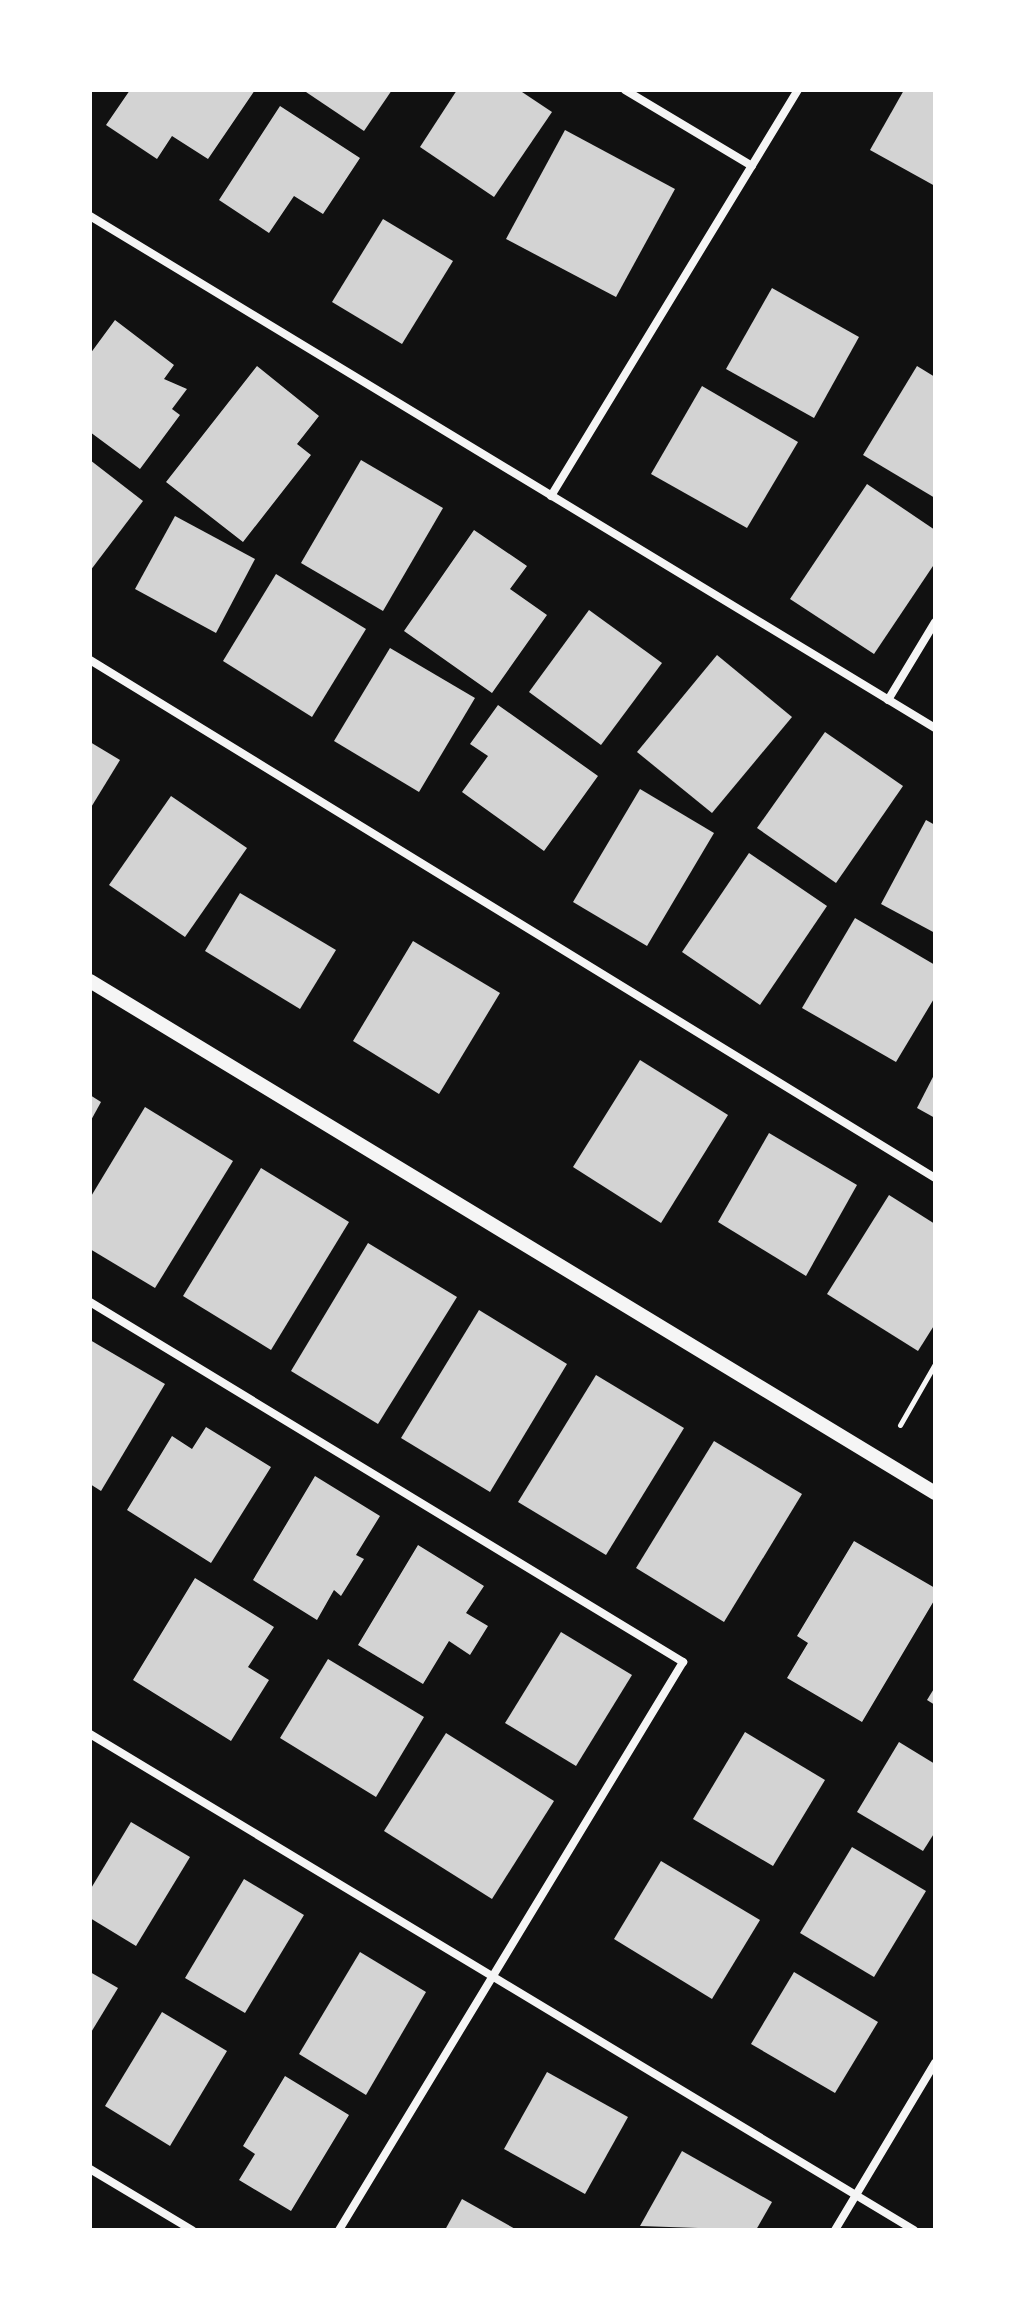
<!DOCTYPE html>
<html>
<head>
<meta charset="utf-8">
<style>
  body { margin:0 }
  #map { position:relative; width:1025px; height:2320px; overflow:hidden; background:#111; font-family:"PT Sans",sans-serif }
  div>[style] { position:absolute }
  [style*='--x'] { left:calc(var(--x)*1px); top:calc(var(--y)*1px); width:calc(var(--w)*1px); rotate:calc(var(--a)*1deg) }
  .building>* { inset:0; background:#d3d3d3 }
  .path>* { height:5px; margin:-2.5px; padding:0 2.5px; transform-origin:2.5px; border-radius:2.5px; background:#f5f5f5 }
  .minor>* { height:8px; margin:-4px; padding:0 4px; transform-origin:4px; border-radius:4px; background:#f5f5f5 }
  .tertiary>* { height:14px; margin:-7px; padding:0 7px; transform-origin:7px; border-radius:7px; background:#f5f5f5 }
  span { translate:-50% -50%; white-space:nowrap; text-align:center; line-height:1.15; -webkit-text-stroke:8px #fff; paint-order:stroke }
  .frame { position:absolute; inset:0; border:92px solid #fff; pointer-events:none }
</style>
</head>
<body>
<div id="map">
  <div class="building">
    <i style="clip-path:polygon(130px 90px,255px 90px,208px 159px,172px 136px,157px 159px,106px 125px)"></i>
    <i style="clip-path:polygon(303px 90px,392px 90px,364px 131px)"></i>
    <i style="clip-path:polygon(457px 90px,519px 90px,552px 112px,494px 197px,420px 147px)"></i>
    <i style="clip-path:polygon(904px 90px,935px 90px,935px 186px,870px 150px)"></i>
    <i style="clip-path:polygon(280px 106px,360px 158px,323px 214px,294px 196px,269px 233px,219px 200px)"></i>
    <i style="clip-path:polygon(565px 130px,675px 189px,616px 297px,506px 239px)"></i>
    <i style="clip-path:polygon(383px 219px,453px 261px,402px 344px,332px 302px)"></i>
    <i style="clip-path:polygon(772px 288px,859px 337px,814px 418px,726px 369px)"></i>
    <i style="clip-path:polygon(115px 320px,174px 365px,164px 379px,187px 389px,172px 409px,180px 415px,140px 469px,90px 432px,90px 354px)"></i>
    <i style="clip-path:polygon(257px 366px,319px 416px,297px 444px,311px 455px,243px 542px,166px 482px)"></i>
    <i style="clip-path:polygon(917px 366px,935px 377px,935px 498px,863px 455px)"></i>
    <i style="clip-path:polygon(702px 386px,798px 442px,747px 528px,651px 474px)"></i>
    <i style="clip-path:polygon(90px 460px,143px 501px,90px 571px)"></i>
    <i style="clip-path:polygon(361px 460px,443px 508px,383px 611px,301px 563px)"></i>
    <i style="clip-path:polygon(867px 484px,935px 530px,935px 563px,874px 654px,790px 599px)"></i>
    <i style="clip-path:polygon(175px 516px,255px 559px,216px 633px,135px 589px)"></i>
    <i style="clip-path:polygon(474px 530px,527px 566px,510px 589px,547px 615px,492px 693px,404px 631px)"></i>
    <i style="clip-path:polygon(276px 574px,366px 629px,312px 717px,223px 661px)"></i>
    <i style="clip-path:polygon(589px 610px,662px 663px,601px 745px,529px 692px)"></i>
    <i style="clip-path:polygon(390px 648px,475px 698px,419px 792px,334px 741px)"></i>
    <i style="clip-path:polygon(717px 655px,792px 717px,712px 813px,637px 752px)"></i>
    <i style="clip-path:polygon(498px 705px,598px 776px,544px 851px,462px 792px,488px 756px,470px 744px)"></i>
    <i style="clip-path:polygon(825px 732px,903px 786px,836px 883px,757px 828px)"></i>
    <i style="clip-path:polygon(90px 742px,120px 760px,90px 809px)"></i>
    <i style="clip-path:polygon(640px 789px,714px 833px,647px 946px,573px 902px)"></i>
    <i style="clip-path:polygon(171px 796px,247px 848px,185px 937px,109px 885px)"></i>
    <i style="clip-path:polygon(926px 820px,935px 825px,935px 933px,881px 904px)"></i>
    <i style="clip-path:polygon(749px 853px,827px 906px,760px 1005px,682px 952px)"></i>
    <i style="clip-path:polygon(240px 893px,336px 950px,300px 1009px,205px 951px)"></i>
    <i style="clip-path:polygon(855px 918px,935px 965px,935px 997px,896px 1062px,802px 1008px)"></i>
    <i style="clip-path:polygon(413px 941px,500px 993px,439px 1094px,353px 1041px)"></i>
    <i style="clip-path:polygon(640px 1060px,728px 1115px,661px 1223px,573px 1167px)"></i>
    <i style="clip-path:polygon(935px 1073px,935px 1118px,917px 1108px)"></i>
    <i style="clip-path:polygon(90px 1095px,101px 1102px,90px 1122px)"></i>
    <i style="clip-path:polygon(145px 1107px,233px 1161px,155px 1288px,90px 1249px,90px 1198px)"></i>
    <i style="clip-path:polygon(769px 1133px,857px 1185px,806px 1276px,718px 1222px)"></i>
    <i style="clip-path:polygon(261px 1168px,349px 1222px,271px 1350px,183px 1296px)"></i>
    <i style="clip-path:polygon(889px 1195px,935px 1224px,935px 1324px,918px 1351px,827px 1294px)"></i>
    <i style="clip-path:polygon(368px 1243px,457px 1297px,378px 1424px,291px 1371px)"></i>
    <i style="clip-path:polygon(479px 1310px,567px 1364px,490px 1492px,401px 1438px)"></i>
    <i style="clip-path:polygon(90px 1340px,165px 1384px,101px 1491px,90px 1484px)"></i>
    <i style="clip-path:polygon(596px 1375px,684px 1428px,606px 1555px,518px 1502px)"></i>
    <i style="clip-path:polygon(206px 1427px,271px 1467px,211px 1563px,127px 1510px,172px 1436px,192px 1449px)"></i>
    <i style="clip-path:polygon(714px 1441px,802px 1494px,724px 1622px,636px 1568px)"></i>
    <i style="clip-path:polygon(315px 1476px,380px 1516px,356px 1555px,364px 1559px,341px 1596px,334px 1590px,317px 1620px,253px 1580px)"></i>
    <i style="clip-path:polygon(854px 1541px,935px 1588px,935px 1599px,862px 1722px,787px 1678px,808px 1643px,797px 1636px)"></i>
    <i style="clip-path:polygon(418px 1545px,484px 1586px,466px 1613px,488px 1626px,470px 1655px,449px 1641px,423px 1684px,358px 1645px)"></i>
    <i style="clip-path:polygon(195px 1578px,274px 1627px,248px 1667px,269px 1680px,231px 1741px,133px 1680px)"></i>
    <i style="clip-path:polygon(561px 1632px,632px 1675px,576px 1766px,505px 1723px)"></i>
    <i style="clip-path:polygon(328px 1659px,424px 1717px,376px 1797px,280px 1738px)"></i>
    <i style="clip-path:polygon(935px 1687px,935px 1705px,927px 1700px)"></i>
    <i style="clip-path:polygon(745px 1732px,825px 1780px,773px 1866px,693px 1819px)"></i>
    <i style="clip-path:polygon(446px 1733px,554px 1801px,492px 1899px,384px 1831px)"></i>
    <i style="clip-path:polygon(899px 1742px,935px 1764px,935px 1832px,923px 1851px,857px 1812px)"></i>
    <i style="clip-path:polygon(131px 1822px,190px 1857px,136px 1946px,90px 1918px,90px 1890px)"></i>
    <i style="clip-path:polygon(852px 1847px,926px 1891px,874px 1977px,800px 1933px)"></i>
    <i style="clip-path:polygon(661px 1861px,760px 1920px,712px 1999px,614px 1939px)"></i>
    <i style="clip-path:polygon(244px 1879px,304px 1915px,245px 2013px,185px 1978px)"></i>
    <i style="clip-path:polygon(360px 1952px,426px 1992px,366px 2095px,299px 2054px)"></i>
    <i style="clip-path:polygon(90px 1972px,118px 1988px,90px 2034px)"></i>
    <i style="clip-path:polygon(794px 1972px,878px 2022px,835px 2093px,751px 2044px)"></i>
    <i style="clip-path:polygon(162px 2012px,227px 2051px,170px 2146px,105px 2106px)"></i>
    <i style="clip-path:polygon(547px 2072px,628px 2117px,585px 2194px,504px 2149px)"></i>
    <i style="clip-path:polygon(285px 2076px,349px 2115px,291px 2211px,239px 2180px,255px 2154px,243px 2146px)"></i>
    <i style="clip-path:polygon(682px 2151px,772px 2202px,756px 2230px,640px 2226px)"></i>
    <i style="clip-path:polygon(462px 2199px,517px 2230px,445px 2230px)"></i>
  </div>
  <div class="path">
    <i style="--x:900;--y:1425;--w:70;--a:-60.2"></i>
  </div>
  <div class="minor">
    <i style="--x:625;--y:90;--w:148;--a:30.9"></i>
    <i style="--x:90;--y:216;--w:988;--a:31.21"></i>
    <i style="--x:551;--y:496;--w:475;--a:-58.7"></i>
    <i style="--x:90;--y:660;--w:991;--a:31.51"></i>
    <i style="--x:888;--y:700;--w:91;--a:-58.9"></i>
    <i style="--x:90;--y:1302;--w:694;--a:31.26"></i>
    <i style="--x:683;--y:1662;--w:664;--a:121.2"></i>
    <i style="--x:90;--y:1734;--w:962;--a:31.05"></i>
    <i style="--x:90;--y:2169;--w:119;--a:30.9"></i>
    <i style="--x:835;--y:2230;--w:195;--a:-59.1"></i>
  </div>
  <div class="tertiary">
    <i style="--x:90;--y:981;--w:988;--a:31.21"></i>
  </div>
  <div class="frame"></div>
</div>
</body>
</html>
